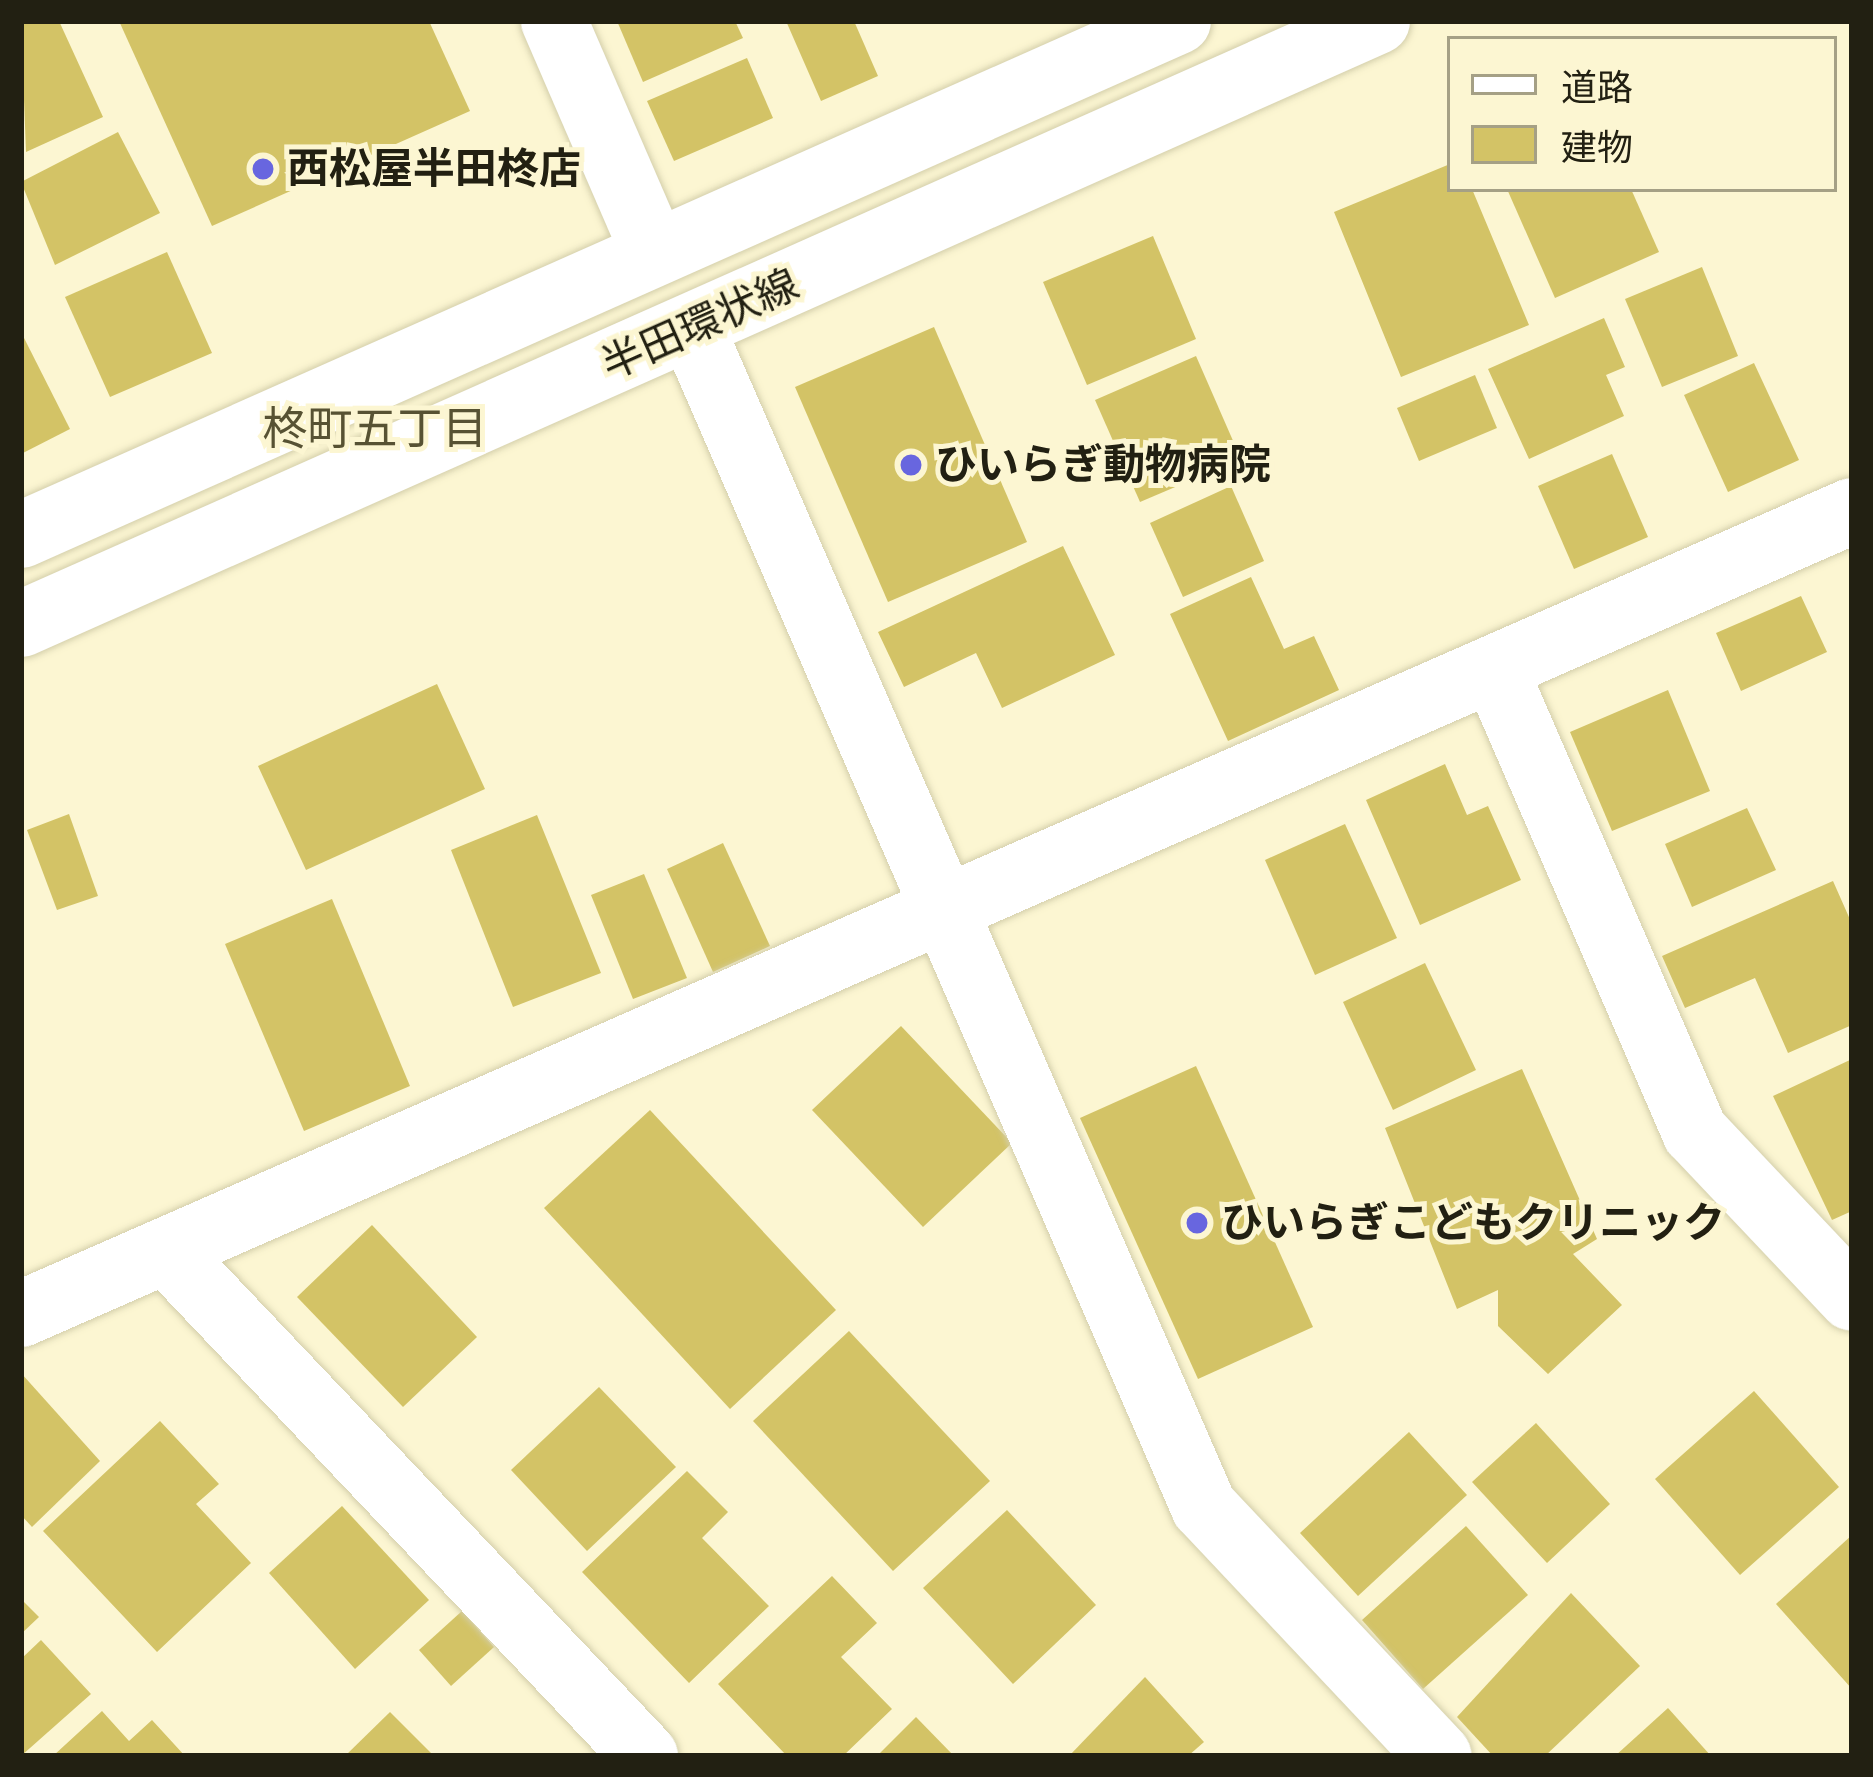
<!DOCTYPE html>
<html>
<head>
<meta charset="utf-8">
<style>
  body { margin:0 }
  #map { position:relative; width:1873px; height:1777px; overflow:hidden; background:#fcf6d2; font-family:"Work Sans","Noto Sans JP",sans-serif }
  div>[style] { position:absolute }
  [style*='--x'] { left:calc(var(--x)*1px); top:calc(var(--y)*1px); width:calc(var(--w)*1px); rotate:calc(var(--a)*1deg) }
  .building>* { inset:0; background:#d3c366 }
  .roads { filter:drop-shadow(0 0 3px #d4cfab) drop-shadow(0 0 3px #d4cfab) }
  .street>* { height:66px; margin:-33px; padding:0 33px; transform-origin:33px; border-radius:33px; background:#fff }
  .secondary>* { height:66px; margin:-33px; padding:0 33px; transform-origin:33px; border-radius:33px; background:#fff }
  .dots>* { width:33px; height:33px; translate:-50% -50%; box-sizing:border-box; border:6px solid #fcf6d2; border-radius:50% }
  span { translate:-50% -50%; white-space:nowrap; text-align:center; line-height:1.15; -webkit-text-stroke:10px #fcf6d2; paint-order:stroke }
  .poi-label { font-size:42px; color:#222012; font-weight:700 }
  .left { translate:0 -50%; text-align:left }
  .street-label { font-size:42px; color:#222012 }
  .neighbourhood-label { font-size:45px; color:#575233 }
  .frame { position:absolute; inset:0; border:24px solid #222012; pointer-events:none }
  .legend { position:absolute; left:1447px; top:36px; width:390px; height:156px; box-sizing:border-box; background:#fcf6d2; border:3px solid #a5a085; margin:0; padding:15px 21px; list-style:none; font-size:36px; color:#222012 }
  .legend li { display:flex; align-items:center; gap:24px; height:60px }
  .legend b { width:60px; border:3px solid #a5a085 }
</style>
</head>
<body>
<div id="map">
  <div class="building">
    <i style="clip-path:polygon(21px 21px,59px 21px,103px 117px,26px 152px)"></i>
    <i style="clip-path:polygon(119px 21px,429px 21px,470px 111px,212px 226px)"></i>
    <i style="clip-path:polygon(617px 21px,735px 21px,743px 38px,643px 82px)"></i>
    <i style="clip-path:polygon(786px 21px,854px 21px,878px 76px,821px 101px)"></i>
    <i style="clip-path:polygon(747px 58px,773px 118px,674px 161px,647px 101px)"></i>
    <i style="clip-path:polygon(118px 132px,160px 213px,55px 265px,21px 182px)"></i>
    <i style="clip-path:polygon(1450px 164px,1450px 189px,1472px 189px,1529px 325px,1401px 377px,1334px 212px)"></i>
    <i style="clip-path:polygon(1507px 189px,1631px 189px,1659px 252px,1555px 298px)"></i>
    <i style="clip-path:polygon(1153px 236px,1196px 339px,1087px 385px,1043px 282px)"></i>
    <i style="clip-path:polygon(167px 252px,212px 353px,110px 397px,65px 297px)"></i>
    <i style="clip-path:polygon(1702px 267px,1738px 356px,1662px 387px,1625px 299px)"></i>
    <i style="clip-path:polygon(1604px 318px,1625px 367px,1606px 375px,1624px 416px,1529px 459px,1488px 369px)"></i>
    <i style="clip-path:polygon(934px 327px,1027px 542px,888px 602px,795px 387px)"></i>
    <i style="clip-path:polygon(21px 332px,70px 429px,21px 454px)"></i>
    <i style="clip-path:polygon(1196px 356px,1241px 459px,1140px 502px,1095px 400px)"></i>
    <i style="clip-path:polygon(1754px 363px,1799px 460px,1728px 492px,1684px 395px)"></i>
    <i style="clip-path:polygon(1475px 375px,1497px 428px,1419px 461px,1397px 408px)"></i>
    <i style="clip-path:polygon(1612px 454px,1648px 537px,1574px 569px,1538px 486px)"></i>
    <i style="clip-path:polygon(1231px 486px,1264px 561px,1183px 597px,1150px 523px)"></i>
    <i style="clip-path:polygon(1063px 546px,1115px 655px,1002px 708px,976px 653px,904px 687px,878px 632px)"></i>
    <i style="clip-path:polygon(1251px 577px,1284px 649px,1314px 636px,1339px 690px,1228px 741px,1170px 614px)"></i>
    <i style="clip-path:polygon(1801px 596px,1827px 652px,1741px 691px,1716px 633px)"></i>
    <i style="clip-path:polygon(437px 684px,485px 789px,306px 870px,258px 766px)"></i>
    <i style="clip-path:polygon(1668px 690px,1710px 791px,1612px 831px,1570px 732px)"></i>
    <i style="clip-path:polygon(1445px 764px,1467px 815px,1488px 806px,1521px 880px,1420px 925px,1366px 800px)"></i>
    <i style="clip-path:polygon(1747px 808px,1776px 870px,1692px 907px,1665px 844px)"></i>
    <i style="clip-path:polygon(69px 814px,98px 896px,57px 910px,27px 830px)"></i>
    <i style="clip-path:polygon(537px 815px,601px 973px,513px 1007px,451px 850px)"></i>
    <i style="clip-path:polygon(1345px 824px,1397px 938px,1315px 975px,1265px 860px)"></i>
    <i style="clip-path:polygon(723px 843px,770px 946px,713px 972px,667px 869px)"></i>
    <i style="clip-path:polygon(644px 874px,687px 978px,633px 999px,591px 895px)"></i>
    <i style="clip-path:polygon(1833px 881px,1852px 924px,1852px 1025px,1788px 1053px,1755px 978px,1685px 1008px,1662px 956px)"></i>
    <i style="clip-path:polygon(332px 899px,410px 1086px,304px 1131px,225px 944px)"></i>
    <i style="clip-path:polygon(1425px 963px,1476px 1070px,1393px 1110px,1343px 1002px)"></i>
    <i style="clip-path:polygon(901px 1026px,1012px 1143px,923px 1227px,812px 1110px)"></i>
    <i style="clip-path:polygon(1852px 1059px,1852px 1211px,1832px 1220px,1773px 1096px)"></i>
    <i style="clip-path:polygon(1196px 1066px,1313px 1327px,1198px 1379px,1080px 1118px)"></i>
    <i style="clip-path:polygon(1522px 1069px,1597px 1239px,1573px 1254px,1622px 1305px,1548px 1374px,1498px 1326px,1498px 1290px,1457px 1309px,1385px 1128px)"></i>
    <i style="clip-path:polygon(650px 1110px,836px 1310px,730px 1409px,544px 1208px)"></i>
    <i style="clip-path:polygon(372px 1225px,477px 1337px,403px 1407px,297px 1297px)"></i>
    <i style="clip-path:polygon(849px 1331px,990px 1481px,893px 1571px,753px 1421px)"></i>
    <i style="clip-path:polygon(21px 1373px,100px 1461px,32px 1527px,21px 1515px)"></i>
    <i style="clip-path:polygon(599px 1387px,676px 1467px,587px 1551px,511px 1470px)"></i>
    <i style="clip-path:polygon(1754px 1391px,1839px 1487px,1740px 1575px,1655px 1479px)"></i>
    <i style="clip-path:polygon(160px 1421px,219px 1484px,196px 1504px,251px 1563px,157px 1652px,43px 1531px)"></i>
    <i style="clip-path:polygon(1536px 1423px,1610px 1504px,1547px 1563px,1472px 1482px)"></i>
    <i style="clip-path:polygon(1409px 1432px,1467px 1495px,1358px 1596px,1300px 1533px)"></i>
    <i style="clip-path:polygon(687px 1471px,728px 1512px,702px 1538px,769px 1606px,689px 1683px,582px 1572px)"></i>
    <i style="clip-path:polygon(342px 1506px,429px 1600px,355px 1669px,269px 1573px)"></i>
    <i style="clip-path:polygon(1007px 1510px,1096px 1605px,1013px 1684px,923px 1588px)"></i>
    <i style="clip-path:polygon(1466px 1526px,1528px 1595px,1423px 1689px,1362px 1620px)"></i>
    <i style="clip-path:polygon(1852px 1535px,1852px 1689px,1776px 1604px)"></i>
    <i style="clip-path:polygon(832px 1576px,877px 1623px,841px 1657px,892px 1709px,843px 1756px,787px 1756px,718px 1684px)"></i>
    <i style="clip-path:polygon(1571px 1593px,1640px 1666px,1545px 1756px,1493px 1756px,1457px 1717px)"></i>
    <i style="clip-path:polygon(21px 1599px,39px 1617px,21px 1634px)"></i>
    <i style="clip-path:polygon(462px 1611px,494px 1647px,451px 1686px,419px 1650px)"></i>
    <i style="clip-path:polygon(41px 1640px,91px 1694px,21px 1756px,21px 1659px)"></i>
    <i style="clip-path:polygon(1145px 1677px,1204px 1742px,1188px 1756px,1069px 1756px)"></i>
    <i style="clip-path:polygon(1668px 1708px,1711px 1756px,1615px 1756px)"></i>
    <i style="clip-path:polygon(102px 1711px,129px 1741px,152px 1720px,185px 1756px,53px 1756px)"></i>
    <i style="clip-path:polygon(390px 1712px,434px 1756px,345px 1756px)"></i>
    <i style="clip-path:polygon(916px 1717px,954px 1756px,877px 1756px)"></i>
  </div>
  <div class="roads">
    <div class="street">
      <i style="--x:554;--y:21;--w:252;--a:66.6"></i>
      <i style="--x:692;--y:329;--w:1284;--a:66.51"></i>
      <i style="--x:1204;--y:1507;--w:342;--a:46.7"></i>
      <i style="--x:1494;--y:668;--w:506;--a:66.58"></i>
      <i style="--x:1695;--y:1132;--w:228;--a:46.6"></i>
      <i style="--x:166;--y:1251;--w:696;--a:46.51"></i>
      <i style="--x:21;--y:1314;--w:1999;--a:-23.68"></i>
    </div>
    <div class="secondary">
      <i style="--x:21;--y:535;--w:1266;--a:-23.95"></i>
      <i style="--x:21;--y:624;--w:1484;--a:-23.97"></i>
    </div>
  </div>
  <div class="dots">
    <i style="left:263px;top:169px;background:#6866df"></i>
    <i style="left:911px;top:465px;background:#6866df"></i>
    <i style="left:1197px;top:1223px;background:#6866df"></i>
  </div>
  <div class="poi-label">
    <span class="left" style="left:287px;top:169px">西松屋半田柊店</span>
    <span class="left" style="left:935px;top:465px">ひいらぎ動物病院</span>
    <span class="left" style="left:1221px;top:1223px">ひいらぎこどもクリニック</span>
  </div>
  <div class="street-label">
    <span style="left:700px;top:325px;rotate:-24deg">半田環状線</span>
  </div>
  <div class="neighbourhood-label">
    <span style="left:375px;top:429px">柊町五丁目</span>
  </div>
  <div class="frame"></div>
  <ul class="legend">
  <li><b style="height:15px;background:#fff"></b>道路</li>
  <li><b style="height:33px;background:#d3c366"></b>建物</li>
  </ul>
</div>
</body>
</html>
